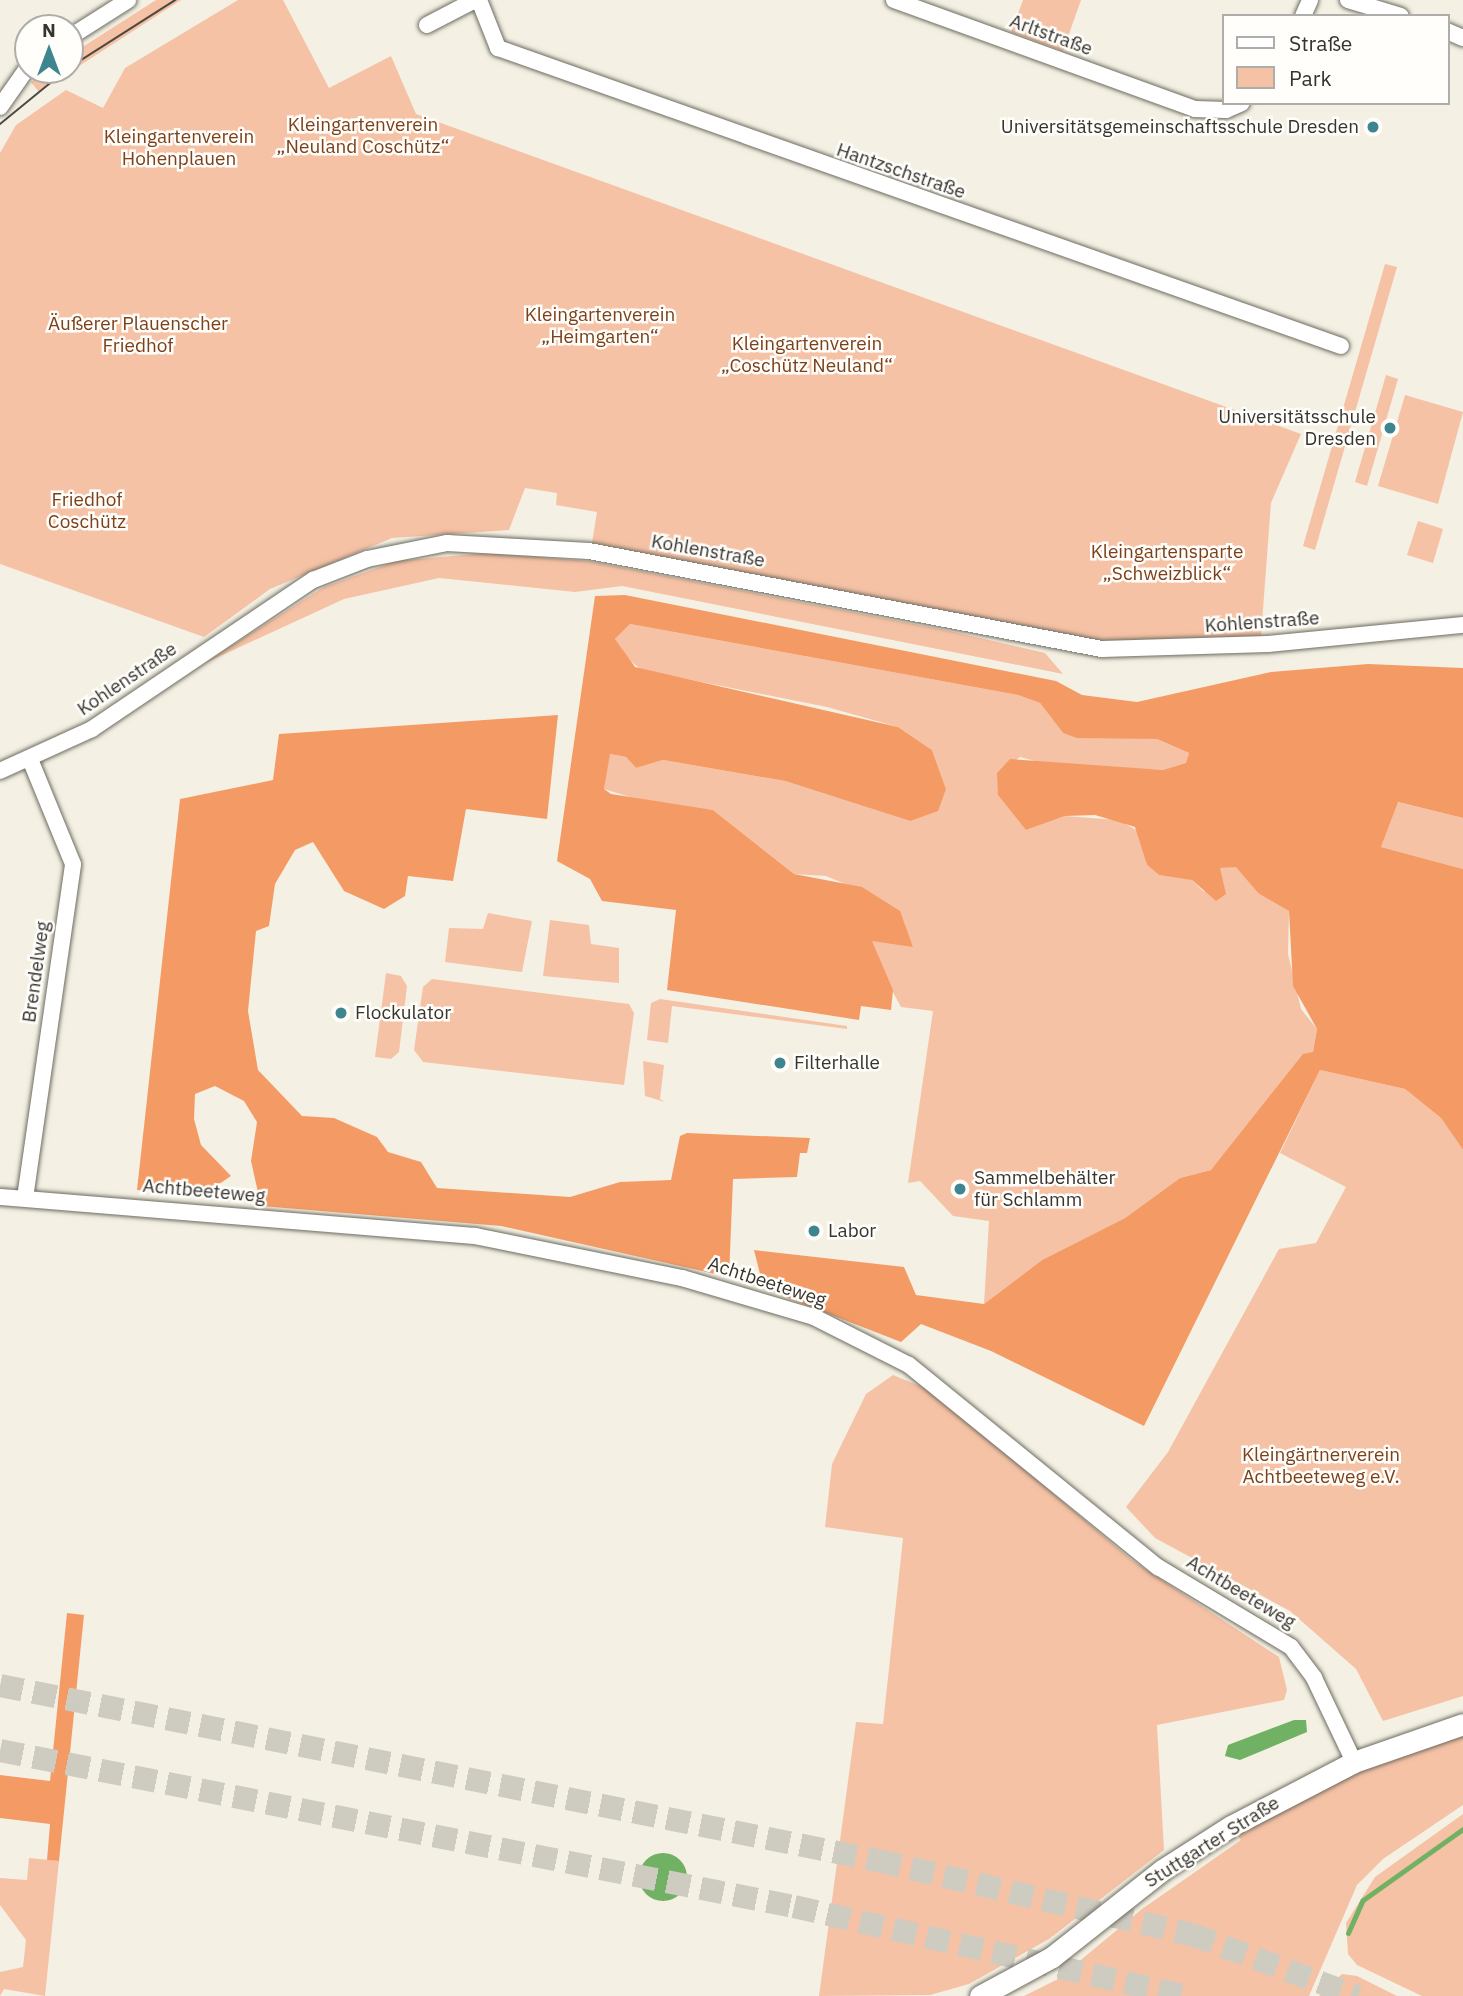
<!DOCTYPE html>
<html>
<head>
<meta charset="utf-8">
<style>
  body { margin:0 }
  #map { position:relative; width:1463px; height:1996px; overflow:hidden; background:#f4f1e4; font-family:"IBM Plex Sans",sans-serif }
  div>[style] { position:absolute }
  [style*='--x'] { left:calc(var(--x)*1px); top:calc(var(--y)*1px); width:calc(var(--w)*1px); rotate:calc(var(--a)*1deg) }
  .green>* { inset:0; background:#f6c2a5 }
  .forest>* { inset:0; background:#f49b65 }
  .water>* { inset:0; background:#70b164 }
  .round { border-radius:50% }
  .stream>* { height:5px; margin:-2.5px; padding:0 2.5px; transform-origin:2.5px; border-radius:2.5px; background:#70b164 }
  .highway-tunnel>* { height:23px; margin-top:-11.5px; transform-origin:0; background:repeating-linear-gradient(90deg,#cecbc0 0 23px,transparent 0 34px) }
  .roads { filter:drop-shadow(0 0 2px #6e6b60) drop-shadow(0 0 2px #6e6b60) }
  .minor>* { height:16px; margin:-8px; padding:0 8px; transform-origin:8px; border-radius:8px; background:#fff }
  .major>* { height:21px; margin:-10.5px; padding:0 10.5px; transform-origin:10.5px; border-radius:10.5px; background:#fff }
  .tram>* { height:2px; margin:-1px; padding:0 1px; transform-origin:1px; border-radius:1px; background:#4b4943 }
  .dots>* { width:19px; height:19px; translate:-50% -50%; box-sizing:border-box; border:4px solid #fffefb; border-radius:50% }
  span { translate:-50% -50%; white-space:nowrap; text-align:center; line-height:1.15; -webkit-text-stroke:5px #fffefb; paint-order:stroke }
  .street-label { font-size:19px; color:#36342f }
  .park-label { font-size:19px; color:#7b411b }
  .poi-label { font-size:19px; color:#36342f }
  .right { translate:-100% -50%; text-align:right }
  .left { translate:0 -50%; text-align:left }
  .legend { position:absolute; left:1222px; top:14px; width:228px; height:91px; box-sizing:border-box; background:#fffefb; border:2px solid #afada9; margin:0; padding:9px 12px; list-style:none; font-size:21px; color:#36342f }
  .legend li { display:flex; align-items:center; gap:14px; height:35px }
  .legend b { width:35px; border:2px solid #afada9 }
  .north { position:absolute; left:14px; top:14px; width:70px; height:70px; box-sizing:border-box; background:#fffefb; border:2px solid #afada9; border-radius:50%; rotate:0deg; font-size:19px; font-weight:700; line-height:28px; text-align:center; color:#36342f }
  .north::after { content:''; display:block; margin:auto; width:24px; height:32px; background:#3f858f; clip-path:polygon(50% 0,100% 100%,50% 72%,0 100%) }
</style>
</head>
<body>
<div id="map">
  <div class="green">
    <i style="clip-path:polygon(156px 0,181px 0,39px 92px,31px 82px,48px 70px,70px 70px,70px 55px)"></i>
    <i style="clip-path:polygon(238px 0,283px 0,329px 88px,391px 56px,416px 114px,1301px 434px,1271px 503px,1261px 636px,1103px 641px,592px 543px,597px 512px,556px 505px,557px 493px,525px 488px,509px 530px,392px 538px,270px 589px,204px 637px,0 564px,0 153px,16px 125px,66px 90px,103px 108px,125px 68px)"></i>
    <i style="clip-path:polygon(1023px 0,1081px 0,1063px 51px,1011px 32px)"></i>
    <i style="clip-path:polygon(1385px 264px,1397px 267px,1315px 550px,1303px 546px)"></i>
    <i style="clip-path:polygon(1386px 375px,1398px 379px,1367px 486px,1355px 482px)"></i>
    <i style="clip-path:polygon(1405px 395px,1463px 412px,1438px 504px,1378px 486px)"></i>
    <i style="clip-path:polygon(1418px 521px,1443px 529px,1433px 563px,1407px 555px)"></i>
    <i style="clip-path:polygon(486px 553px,588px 561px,950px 631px,1045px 653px,1063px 674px,622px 586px,575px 592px,439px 578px,344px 599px,203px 664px,324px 587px,397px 561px)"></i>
    <i style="clip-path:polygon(630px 624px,1018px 695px,1040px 703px,1063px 733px,1157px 739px,1189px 753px,1187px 763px,1164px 770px,1050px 765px,1020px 757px,998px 773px,1026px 830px,1065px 816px,1118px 820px,1140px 832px,1147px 865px,1159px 875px,1191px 879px,1204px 892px,1219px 868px,1236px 866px,1258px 893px,1278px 900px,1289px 911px,1288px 954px,1301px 1009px,1317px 1029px,1313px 1052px,1211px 1170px,1180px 1178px,1125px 1218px,1042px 1260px,984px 1304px,989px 1221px,953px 1216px,920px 1181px,908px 1183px,933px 1011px,901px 1007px,882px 972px,871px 940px,913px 946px,879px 898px,826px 876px,794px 874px,713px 810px,653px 804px,604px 789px,609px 754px,626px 757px,636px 768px,663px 760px,785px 781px,910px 821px,946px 789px,932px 750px,898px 727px,827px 707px,642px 670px,621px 654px,615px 639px)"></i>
    <i style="clip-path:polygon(1397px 802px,1463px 818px,1463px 869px,1381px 847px)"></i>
    <i style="clip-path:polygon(488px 913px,532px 921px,522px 972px,445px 962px,449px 928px,483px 929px)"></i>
    <i style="clip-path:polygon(550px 920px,589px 925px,591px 944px,619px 948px,619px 983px,543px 976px)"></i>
    <i style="clip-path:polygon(386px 973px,401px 976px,407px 986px,399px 1052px,391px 1059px,375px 1057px)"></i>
    <i style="clip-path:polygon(432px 979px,629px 1004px,634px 1013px,624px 1085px,423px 1062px,414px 1050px,423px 987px)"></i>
    <i style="clip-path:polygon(660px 999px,847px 1026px,847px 1029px,672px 1006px,668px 1043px,647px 1040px,651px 1003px)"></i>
    <i style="clip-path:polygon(643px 1061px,664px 1065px,660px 1099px,665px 1102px,645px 1096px)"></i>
    <i style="clip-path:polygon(1320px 1070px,1405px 1089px,1441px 1118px,1463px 1150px,1463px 1696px,1383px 1721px,1356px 1669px,1290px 1611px,1155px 1538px,1126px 1507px,1168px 1452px,1279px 1249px,1316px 1243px,1346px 1187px,1280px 1153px)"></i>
    <i style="clip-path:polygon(893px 1375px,932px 1391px,1133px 1561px,1279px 1657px,1287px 1690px,1284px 1700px,1157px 1725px,1164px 1850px,1049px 1939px,969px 1984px,930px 1995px,819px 1996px,856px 1722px,883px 1724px,903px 1538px,825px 1527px,832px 1464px,866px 1394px)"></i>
    <i style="clip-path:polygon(1463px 1732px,1463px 1805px,1383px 1859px,1357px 1885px,1309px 1996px,1024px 1996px,1058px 1979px,1142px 1909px,1241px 1840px,1236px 1833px,1342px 1777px)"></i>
    <i style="clip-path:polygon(1463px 1814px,1463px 1996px,1422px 1996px,1357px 1965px,1348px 1954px,1346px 1923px,1375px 1877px)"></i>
    <i style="clip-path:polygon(29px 1858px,59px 1861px,45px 1996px,4px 1989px,0 1996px,0 1972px,23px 1967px,26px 1940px,0 1905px,0 1878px,27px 1880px)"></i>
    <i style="clip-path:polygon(1342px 1974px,1357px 1976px,1397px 1996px,1319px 1996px)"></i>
  </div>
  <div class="forest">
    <i style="clip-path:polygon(625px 595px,1056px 681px,1082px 695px,1137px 702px,1271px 672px,1368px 664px,1463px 668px,1463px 818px,1398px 802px,1381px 847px,1463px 869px,1463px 1150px,1441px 1118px,1405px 1089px,1320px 1070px,1144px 1426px,991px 1351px,921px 1324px,901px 1342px,775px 1293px,760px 1274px,754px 1250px,904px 1267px,916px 1295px,984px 1304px,1042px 1260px,1125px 1218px,1180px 1178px,1211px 1170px,1303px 1054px,1313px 1052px,1317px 1029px,1293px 986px,1289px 911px,1258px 893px,1236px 867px,1220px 868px,1226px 894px,1216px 901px,1192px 880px,1159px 875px,1147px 865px,1135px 827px,1095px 815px,1065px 816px,1026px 830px,998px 795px,997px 773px,1010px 759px,1163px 770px,1186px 763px,1189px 753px,1157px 739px,1077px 738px,1063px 733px,1040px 703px,1018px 695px,630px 624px,615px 639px,635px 667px,898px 727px,932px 750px,946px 789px,938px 811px,910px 821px,785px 781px,663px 760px,636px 768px,626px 757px,610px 754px,604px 789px,611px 794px,713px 810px,794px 874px,862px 887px,900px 911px,913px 947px,872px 941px,893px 990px,891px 1010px,861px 1006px,859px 1020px,667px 990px,676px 910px,602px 901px,590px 879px,557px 861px,595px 596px)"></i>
    <i style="clip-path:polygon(558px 715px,547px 819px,466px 809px,453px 881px,408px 876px,405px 896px,384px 909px,344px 891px,313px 842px,295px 850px,275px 884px,269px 926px,256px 931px,248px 1011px,258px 1070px,302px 1116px,334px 1118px,377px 1137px,388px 1152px,421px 1162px,437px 1188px,570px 1197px,620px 1182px,671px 1180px,680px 1136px,687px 1133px,810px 1138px,807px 1153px,800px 1153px,797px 1177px,733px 1179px,729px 1277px,501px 1226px,261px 1206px,251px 1161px,257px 1122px,244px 1101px,215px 1086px,195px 1094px,194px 1119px,201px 1145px,231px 1176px,203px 1195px,137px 1190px,180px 799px,273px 780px,279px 734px)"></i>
    <i style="clip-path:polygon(67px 1613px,84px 1615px,59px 1861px,47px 1860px,50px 1824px,0 1818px,0 1775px,50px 1781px)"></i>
  </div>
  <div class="water">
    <i style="clip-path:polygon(1294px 1720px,1306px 1720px,1307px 1732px,1240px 1760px,1225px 1756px,1228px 1745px)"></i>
    <i class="round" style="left:639px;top:1853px;width:48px;height:48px"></i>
  </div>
  <div class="stream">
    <i style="--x:1348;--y:1933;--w:36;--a:-66"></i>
    <i style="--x:1363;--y:1900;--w:123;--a:-35.4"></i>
  </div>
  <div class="highway-tunnel">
    <i style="--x:0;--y:1685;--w:895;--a:11.27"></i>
    <i style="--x:878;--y:1860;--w:323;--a:13.3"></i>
    <i style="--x:1192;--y:1934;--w:177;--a:20.5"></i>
    <i style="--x:0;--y:1750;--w:809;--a:11.12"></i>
    <i style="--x:794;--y:1906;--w:404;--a:12.9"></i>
  </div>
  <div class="roads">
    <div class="minor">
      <i style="--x:479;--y:0;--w:52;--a:68.4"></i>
      <i style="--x:498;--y:48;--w:894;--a:19.47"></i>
      <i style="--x:894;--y:0;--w:320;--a:19.9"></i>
      <i style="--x:1195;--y:109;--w:31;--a:2"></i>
      <i style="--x:1226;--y:110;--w:17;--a:-24"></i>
      <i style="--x:1348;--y:0;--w:55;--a:16.8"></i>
      <i style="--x:1303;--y:16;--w:17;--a:-66"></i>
      <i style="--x:427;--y:25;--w:54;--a:-27.5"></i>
      <i style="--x:1447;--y:31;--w:17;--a:24"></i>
      <i style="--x:70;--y:37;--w:69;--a:-32.5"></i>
      <i style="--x:0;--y:107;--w:49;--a:-55"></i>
      <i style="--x:0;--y:771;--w:101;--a:-24.5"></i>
      <i style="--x:92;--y:729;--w:267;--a:-34"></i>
      <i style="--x:313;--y:580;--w:58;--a:-21.3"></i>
      <i style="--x:367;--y:559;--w:82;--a:-11.3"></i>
      <i style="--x:447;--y:543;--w:142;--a:3.2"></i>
      <i style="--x:589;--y:551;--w:522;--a:10.82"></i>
      <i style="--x:1102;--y:649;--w:166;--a:-1.7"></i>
      <i style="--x:1268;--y:644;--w:196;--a:-5.6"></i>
      <i style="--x:0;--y:1197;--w:477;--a:4.7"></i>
      <i style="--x:475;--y:1236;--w:211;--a:11.5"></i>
      <i style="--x:682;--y:1278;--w:138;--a:16.5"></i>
      <i style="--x:814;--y:1317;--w:106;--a:26.8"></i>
      <i style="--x:909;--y:1365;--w:321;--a:39.1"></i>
      <i style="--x:1158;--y:1567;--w:155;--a:31"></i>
      <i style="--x:1291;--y:1647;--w:39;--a:53"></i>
      <i style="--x:1314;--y:1678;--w:93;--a:64.5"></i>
      <i style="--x:25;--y:1198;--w:337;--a:-81.8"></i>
      <i style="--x:73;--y:864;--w:113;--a:-112.3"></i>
    </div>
    <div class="major">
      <i style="--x:980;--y:1996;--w:82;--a:-28.4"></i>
      <i style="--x:1052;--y:1957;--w:140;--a:-38.3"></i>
      <i style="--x:1162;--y:1870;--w:82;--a:-32.5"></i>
      <i style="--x:1231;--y:1826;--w:139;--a:-27.5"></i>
      <i style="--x:1354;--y:1762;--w:115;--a:-19.2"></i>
    </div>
  </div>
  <div class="tram">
    <i style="--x:70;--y:67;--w:125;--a:-32.5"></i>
    <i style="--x:0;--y:124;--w:85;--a:-39.3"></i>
  </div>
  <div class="dots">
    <i style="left:1373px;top:127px;background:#3f858f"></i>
    <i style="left:1390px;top:428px;background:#3f858f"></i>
    <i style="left:341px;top:1013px;background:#3f858f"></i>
    <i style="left:780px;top:1063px;background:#3f858f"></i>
    <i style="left:960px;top:1189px;background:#3f858f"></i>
    <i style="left:814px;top:1231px;background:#3f858f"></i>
  </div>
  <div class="street-label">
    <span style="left:1051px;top:35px;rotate:20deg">Arltstraße</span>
    <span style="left:901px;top:171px;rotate:19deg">Hantzschstraße</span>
    <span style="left:708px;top:551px;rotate:10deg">Kohlenstraße</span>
    <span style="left:1262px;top:622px;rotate:-4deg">Kohlenstraße</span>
    <span style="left:127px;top:679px;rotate:-34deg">Kohlenstraße</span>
    <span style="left:36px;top:972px;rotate:-82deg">Brendelweg</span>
    <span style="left:204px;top:1191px;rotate:5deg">Achtbeeteweg</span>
    <span style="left:767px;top:1282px;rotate:18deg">Achtbeeteweg</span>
    <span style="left:1241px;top:1592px;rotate:31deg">Achtbeeteweg</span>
    <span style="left:1212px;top:1842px;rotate:-32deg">Stuttgarter Straße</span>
  </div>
  <div class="park-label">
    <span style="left:363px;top:136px">Kleingartenverein<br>„Neuland Coschütz“</span>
    <span style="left:179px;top:148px">Kleingartenverein<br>Hohenplauen</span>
    <span style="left:600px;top:326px">Kleingartenverein<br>„Heimgarten“</span>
    <span style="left:138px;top:335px">Äußerer Plauenscher<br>Friedhof</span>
    <span style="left:807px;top:355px">Kleingartenverein<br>„Coschütz Neuland“</span>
    <span style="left:87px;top:511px">Friedhof<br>Coschütz</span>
    <span style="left:1167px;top:563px">Kleingartensparte<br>„Schweizblick“</span>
    <span style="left:1321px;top:1466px">Kleingärtnerverein<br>Achtbeeteweg e.V.</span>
  </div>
  <div class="poi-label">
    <span class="right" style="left:1359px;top:127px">Universitätsgemeinschaftsschule Dresden</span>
    <span class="right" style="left:1376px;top:428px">Universitätsschule<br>Dresden</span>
    <span class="left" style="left:355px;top:1013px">Flockulator</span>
    <span class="left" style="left:794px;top:1063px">Filterhalle</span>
    <span class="left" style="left:974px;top:1189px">Sammelbehälter<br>für Schlamm</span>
    <span class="left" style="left:828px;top:1231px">Labor</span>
  </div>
  <ul class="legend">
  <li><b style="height:9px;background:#fff"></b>Straße</li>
  <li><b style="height:19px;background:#f6c2a5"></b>Park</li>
  </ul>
  <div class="north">N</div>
</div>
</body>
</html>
